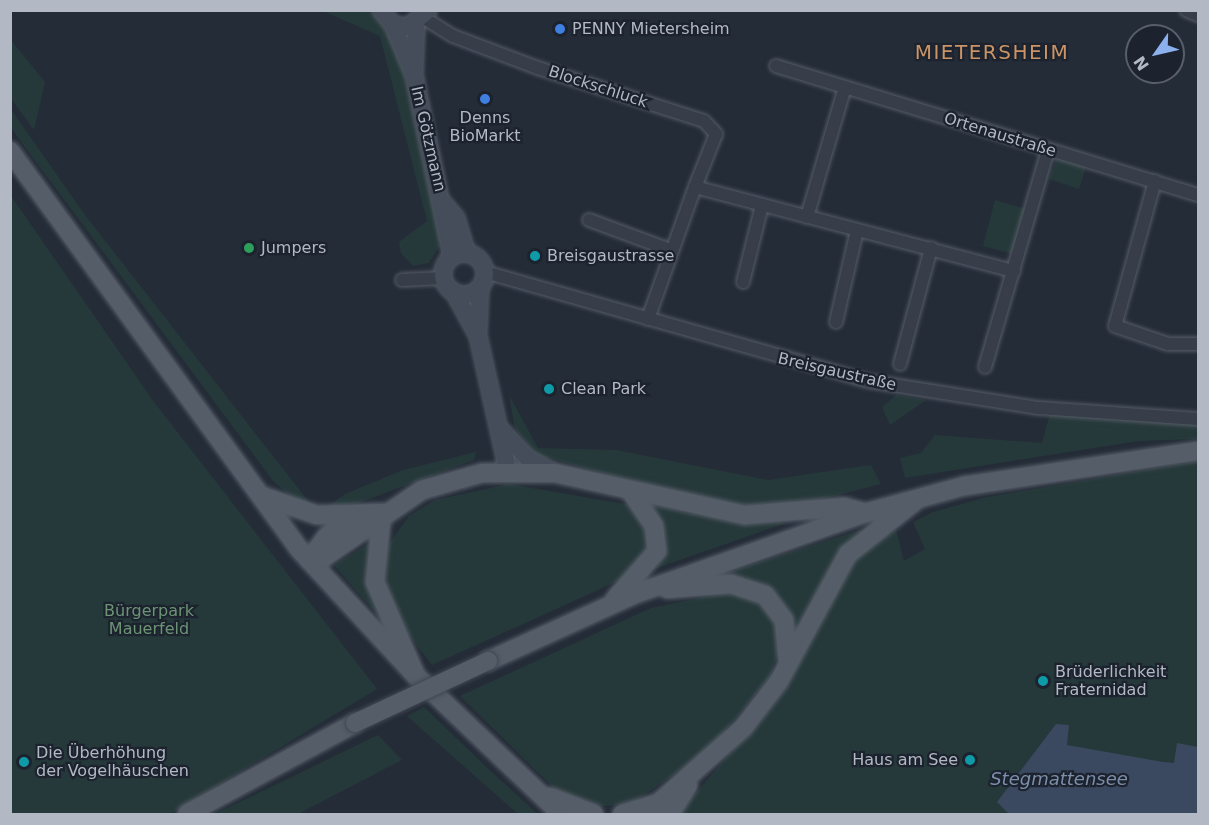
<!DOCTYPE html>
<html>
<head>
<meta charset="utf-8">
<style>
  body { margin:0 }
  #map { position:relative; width:1209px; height:825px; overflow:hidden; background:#242c38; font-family:"DejaVu Sans",sans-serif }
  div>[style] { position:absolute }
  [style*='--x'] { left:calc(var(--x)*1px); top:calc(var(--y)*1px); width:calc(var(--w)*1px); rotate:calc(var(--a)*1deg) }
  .green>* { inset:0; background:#26393a }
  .water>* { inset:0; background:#3a4960 }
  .roads { filter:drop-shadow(0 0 2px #555c67) drop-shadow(0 0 2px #555c67) }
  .street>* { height:12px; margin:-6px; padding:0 6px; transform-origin:6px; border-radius:6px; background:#373e49 }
  .secondary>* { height:16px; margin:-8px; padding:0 8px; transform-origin:8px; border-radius:8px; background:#454d5b }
  .secondary>.ring { margin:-8px; padding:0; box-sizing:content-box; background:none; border:16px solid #454d5b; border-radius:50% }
  .primary>* { height:18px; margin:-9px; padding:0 9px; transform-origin:9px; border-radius:9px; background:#555d69 }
  .bridges { filter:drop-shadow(0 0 2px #404752) drop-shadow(0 0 2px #404752) }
  .primary-bridge>* { height:18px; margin:-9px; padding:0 9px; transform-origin:9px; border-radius:9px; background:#555d69 }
  .dots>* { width:16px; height:16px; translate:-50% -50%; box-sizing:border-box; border:3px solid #1c232e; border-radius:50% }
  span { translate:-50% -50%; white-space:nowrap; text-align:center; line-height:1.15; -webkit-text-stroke:4.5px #1c232e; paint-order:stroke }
  .poi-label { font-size:16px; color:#b2b9c5 }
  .left { translate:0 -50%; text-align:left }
  .right { translate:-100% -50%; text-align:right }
  .street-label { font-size:16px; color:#b2b9c5 }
  .park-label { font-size:16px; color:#6b9475 }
  .water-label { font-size:18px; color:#7c8faa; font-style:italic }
  .quarter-label { font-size:20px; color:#cb9467; letter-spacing:1.5px }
  .frame { position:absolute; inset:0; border:12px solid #b2b9c5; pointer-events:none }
  .north { position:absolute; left:1125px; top:24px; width:60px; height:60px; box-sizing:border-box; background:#1c232e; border:2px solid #585f6a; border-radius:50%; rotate:236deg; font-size:16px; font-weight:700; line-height:24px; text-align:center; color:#b2b9c5 }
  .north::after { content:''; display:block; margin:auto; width:21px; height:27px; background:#8db1ef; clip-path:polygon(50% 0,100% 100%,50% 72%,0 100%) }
</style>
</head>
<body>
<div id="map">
  <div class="green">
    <i style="clip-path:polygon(323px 11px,371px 11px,385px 30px,396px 35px,441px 244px,429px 263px,413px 266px,401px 253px,399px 242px,427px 221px,380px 36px)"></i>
    <i style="clip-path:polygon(10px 39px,45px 82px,34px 130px,12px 100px)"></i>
    <i style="clip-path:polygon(10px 108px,85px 215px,312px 506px,300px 504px,274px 482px,19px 139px,11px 127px)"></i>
    <i style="clip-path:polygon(1057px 157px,1086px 167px,1079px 189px,1049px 179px)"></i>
    <i style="clip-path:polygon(11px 196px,154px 402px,377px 689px,170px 814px,11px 814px)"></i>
    <i style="clip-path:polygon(995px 200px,1026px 209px,1013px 254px,983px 246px)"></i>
    <i style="clip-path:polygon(509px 395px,538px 448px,616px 450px,768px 480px,871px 465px,881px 484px,791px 507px,725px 507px,537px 455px,515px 429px)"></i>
    <i style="clip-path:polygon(896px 395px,926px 400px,890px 425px,882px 407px)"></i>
    <i style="clip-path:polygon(1050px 414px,1198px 423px,1198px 439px,1138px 441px,905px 478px,900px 458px,921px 453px,935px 435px,1042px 443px)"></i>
    <i style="clip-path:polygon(476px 452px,474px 460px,358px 503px,325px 508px,345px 494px,403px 470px)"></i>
    <i style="clip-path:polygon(1198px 461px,1198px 814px,678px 814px,777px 698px,849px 567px,869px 545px,896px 530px,904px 561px,925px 549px,913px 522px,933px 512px,983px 498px)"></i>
    <i style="clip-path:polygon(509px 484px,631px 505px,649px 538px,648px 552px,631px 575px,432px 665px,400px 624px,384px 581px,388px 545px,409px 516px,435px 500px)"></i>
    <i style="clip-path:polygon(649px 503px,687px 513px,786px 523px,657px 568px,661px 557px)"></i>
    <i style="clip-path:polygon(860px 530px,863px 535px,794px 638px,743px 580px,716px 576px)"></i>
    <i style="clip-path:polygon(373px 541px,384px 623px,334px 565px)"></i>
    <i style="clip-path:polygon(730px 592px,764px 602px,776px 623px,777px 657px,769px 678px,708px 751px,631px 804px,590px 807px,556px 790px,460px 696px,651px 608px)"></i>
    <i style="clip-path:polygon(424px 707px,495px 775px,538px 814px,518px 814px,407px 716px)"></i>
    <i style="clip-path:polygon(378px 735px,402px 760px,298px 814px,215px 814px)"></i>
  </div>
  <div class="water">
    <i style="clip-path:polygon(1056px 724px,1069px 725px,1067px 745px,1163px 762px,1174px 763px,1177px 743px,1198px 747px,1198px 814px,1009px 814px,997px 802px)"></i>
  </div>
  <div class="roads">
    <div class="street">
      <i style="--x:1186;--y:10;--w:13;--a:23"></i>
      <i style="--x:424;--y:18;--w:34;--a:32"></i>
      <i style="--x:453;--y:36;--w:91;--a:20.6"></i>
      <i style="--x:538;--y:68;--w:174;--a:17.7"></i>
      <i style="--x:704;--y:121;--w:18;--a:47"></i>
      <i style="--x:716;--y:134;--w:57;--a:111.6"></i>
      <i style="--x:776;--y:66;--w:441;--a:17"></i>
      <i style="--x:1155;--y:181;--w:150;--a:105.4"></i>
      <i style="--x:1115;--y:326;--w:56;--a:18.8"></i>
      <i style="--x:1168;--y:344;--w:30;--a:0"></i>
      <i style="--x:807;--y:217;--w:135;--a:-73.7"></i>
      <i style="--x:589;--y:220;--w:86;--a:20.3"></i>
      <i style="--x:485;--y:272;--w:398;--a:15.9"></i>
      <i style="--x:868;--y:381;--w:173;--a:9"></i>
      <i style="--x:1039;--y:408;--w:159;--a:4"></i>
      <i style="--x:402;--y:280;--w:42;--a:-2.7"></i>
      <i style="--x:743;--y:282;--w:79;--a:-76.1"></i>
      <i style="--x:648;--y:319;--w:140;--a:-70.4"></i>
      <i style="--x:695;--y:187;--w:330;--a:14.8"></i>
      <i style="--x:836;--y:322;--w:94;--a:-77.1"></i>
      <i style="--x:900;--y:364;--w:120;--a:-75"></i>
      <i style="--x:985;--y:367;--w:226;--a:-73.8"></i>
    </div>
    <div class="secondary">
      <i style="--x:381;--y:10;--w:19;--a:51"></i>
      <i style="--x:393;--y:25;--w:15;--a:8"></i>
      <i style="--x:408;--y:27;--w:26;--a:-40"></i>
      <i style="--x:393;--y:25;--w:54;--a:67.2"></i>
      <i style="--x:414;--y:75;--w:186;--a:78.2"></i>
      <i style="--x:414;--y:75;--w:50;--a:-87.7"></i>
      <i style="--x:443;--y:203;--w:20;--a:49"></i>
      <i style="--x:456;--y:218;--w:37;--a:73"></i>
      <i class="ring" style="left:443px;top:253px;width:26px;height:26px"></i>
      <i style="--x:454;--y:292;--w:50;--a:61.4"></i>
      <i style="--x:478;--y:336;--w:128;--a:77.4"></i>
      <i style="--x:506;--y:461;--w:12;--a:110"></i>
      <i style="--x:478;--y:332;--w:45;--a:-87.5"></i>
      <i style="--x:503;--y:432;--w:37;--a:47"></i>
      <i style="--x:528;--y:459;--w:30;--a:27"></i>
    </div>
    <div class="primary">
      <i style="--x:10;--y:151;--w:490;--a:54"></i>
      <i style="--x:298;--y:548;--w:173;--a:47.3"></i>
      <i style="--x:415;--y:675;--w:202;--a:43.6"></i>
      <i style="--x:262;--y:496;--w:58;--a:19.1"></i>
      <i style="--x:317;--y:515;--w:63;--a:-1.8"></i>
      <i style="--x:382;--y:513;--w:69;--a:95.8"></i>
      <i style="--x:375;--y:582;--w:100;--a:66.5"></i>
      <i style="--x:309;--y:560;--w:14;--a:-8"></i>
      <i style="--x:323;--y:558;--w:120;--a:-34.5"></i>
      <i style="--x:422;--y:490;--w:62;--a:-15.8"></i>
      <i style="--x:482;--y:473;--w:73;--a:0"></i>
      <i style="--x:555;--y:473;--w:195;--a:12.5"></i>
      <i style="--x:745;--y:515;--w:99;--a:-4.6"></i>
      <i style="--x:844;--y:507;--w:20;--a:15"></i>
      <i style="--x:309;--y:560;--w:30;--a:-53"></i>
      <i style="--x:327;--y:536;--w:32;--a:-35"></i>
      <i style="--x:667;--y:589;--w:64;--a:-4.5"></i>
      <i style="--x:731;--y:584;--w:36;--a:18"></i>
      <i style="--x:765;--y:595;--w:31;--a:53"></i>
      <i style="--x:784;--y:620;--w:38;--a:85"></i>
      <i style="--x:615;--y:599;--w:64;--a:-48.8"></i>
      <i style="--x:657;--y:551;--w:25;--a:-97"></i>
      <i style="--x:654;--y:526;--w:41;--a:-124.1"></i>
      <i style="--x:488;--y:661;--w:162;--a:-24.5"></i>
      <i style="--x:635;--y:594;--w:244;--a:-19.4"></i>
      <i style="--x:865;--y:513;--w:103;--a:-15.3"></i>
      <i style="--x:964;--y:486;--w:237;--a:-8.5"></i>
      <i style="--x:550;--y:797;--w:47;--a:21.1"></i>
      <i style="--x:187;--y:814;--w:191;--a:-28.4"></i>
      <i style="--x:622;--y:814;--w:34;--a:-17"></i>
      <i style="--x:646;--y:814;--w:130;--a:-41.6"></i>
      <i style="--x:743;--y:728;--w:59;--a:-52.5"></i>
      <i style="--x:779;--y:681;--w:145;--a:-61.5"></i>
      <i style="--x:848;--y:554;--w:84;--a:-38.2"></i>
      <i style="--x:670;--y:814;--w:34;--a:-58"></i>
    </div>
  </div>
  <div class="bridges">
    <div class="primary-bridge">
      <i style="--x:355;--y:723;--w:147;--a:-25"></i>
    </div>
  </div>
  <div class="dots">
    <i style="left:560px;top:29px;background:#3f7fe0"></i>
    <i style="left:485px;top:99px;background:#3f7fe0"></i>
    <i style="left:249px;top:248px;background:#2e9e5b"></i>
    <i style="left:535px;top:256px;background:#0f9aa8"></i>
    <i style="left:549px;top:389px;background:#0f9aa8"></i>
    <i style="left:1043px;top:681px;background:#0f9aa8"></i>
    <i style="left:970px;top:760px;background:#0f9aa8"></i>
    <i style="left:24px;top:762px;background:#0f9aa8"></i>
  </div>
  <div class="poi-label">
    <span class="left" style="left:572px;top:29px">PENNY Mietersheim</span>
    <span style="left:485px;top:127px">Denns<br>BioMarkt</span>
    <span class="left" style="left:261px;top:248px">Jumpers</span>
    <span class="left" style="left:547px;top:256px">Breisgaustrasse</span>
    <span class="left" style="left:561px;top:389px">Clean Park</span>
    <span class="left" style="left:1055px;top:681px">Brüderlichkeit<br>Fraternidad</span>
    <span class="left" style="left:36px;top:762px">Die Überhöhung<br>der Vogelhäuschen</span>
    <span class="right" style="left:958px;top:760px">Haus am See</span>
  </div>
  <div class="street-label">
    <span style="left:598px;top:87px;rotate:18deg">Blockschluck</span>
    <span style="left:1000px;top:135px;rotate:17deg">Ortenaustraße</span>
    <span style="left:428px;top:139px;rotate:77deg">Im Götzmann</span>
    <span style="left:837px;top:372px;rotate:13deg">Breisgaustraße</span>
  </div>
  <div class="park-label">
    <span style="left:149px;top:620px">Bürgerpark<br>Mauerfeld</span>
  </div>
  <div class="water-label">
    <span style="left:1059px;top:779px">Stegmattensee</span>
  </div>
  <div class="quarter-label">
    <span style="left:992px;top:52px">MIETERSHEIM</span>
  </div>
  <div class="frame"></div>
  <div class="north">N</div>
</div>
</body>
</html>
